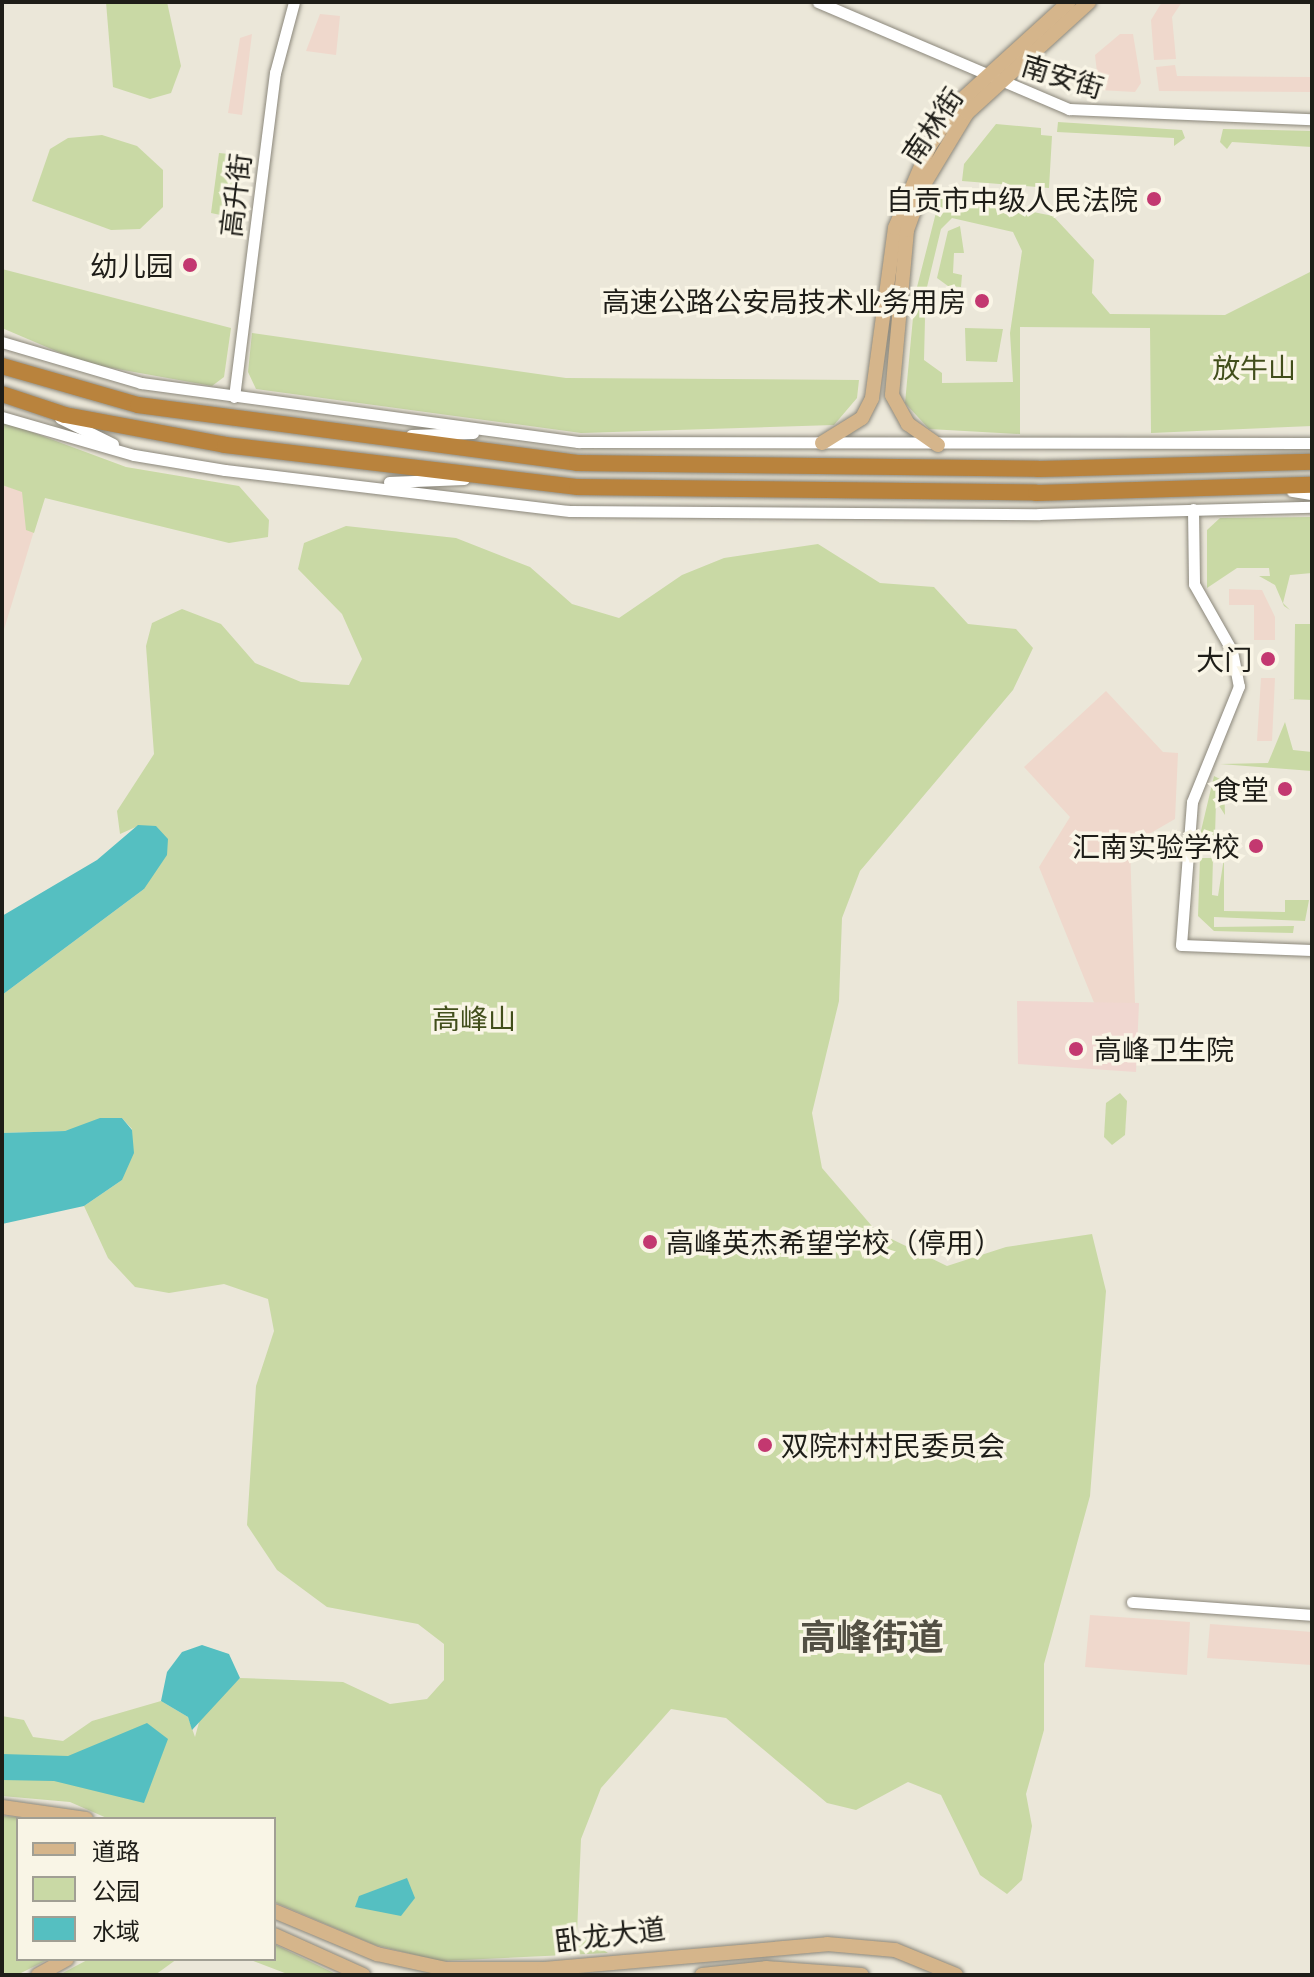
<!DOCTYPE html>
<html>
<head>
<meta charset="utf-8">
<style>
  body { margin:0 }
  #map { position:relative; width:1314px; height:1977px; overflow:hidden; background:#ebe7d9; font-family:"Noto Sans","Noto Sans SC",sans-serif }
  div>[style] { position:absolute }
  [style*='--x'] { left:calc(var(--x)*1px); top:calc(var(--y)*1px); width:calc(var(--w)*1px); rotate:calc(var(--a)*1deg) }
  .commercial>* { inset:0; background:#efd8cc }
  .medical>* { inset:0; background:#f0d7d0 }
  .green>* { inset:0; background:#c9d9a5 }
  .water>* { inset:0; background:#55bfc1 }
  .roads { filter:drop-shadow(0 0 2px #8b877b) drop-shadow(0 0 2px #8b877b) }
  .minor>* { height:11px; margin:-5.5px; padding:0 5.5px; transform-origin:5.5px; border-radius:5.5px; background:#fff }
  .major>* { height:14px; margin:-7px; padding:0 7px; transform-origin:7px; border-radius:7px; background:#d5b58b }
  .highway>* { height:16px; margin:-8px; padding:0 8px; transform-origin:8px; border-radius:8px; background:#b9833d }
  .dots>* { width:22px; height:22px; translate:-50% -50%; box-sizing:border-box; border:4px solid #f9f5e6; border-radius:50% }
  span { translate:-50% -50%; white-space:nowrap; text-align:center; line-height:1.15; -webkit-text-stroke:7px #f9f5e6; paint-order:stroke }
  .street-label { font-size:28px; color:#1e1d18 }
  .poi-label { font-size:28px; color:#1e1d18 }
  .right { translate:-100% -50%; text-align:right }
  .left { translate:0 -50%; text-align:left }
  .park-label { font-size:28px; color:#424f1c }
  .district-label { font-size:36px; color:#535044; font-weight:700 }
  .frame { position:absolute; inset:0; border:4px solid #1e1d18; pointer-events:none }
  .legend { position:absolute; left:16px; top:1817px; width:260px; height:144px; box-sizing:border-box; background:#f9f5e6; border:2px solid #a19f94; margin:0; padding:10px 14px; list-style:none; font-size:24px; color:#1e1d18 }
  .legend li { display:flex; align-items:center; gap:16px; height:40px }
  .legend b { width:40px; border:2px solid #a19f94 }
</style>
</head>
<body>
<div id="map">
  <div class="commercial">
    <i style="clip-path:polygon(1162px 2px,1182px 2px,1172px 17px,1176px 59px,1154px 60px,1151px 20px)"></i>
    <i style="clip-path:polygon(320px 14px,340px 16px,336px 55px,306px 51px)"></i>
    <i style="clip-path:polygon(252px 34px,242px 115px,228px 113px,240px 38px)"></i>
    <i style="clip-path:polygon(1120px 34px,1133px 34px,1141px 83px,1135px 92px,1099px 90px,1095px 55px)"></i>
    <i style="clip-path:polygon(1175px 65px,1177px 76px,1312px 77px,1312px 92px,1159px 91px,1156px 67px)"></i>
    <i style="clip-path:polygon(2px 485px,44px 498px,2px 636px)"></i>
    <i style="clip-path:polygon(1229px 589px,1262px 590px,1275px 617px,1275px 640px,1254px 640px,1254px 605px,1229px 605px)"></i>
    <i style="clip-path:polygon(1261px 678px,1275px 678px,1272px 741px,1257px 741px)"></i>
    <i style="clip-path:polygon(1106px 691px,1163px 752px,1178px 753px,1175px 819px,1130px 845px,1135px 1003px,1095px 1005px,1039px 867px,1070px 817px,1024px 767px)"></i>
    <i style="clip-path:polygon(1090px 1615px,1190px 1622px,1187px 1675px,1085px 1667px)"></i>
    <i style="clip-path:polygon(1210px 1624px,1312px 1632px,1312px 1665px,1207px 1658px)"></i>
  </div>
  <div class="medical">
    <i style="clip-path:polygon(1017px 1001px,1139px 1003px,1136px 1072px,1018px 1064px)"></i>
  </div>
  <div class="green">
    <i style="clip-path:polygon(106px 2px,167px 2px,181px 66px,171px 93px,150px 99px,113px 87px)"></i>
    <i style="clip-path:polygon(1058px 122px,1182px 130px,1185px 138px,1174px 146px,1174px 138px,1057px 132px)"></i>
    <i style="clip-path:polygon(996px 124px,1041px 128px,1041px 135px,1052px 136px,1049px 188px,962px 181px,964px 164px)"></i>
    <i style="clip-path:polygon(1223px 129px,1312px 131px,1312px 147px,1232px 142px,1227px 149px,1220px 142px)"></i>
    <i style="clip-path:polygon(102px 135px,137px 146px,163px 170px,163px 207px,140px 229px,111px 230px,32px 201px,50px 149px,68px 138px)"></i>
    <i style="clip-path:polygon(219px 153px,239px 155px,230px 217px,211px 213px)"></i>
    <i style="clip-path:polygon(941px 193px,1053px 216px,1094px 260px,1092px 293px,1110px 314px,1225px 315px,1312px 271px,1312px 426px,1151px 433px,1150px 328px,1020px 327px,1020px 434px,929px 429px,905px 403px,914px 307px,922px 306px,925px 319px,924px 360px,942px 373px,942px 383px,1013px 382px,1010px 333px,1022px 251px,1013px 232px,952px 218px,941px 229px,927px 287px,917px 287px)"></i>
    <i style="clip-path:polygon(960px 226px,964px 253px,954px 253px,953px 273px,962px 275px,961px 287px,948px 286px,937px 278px,948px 231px)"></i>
    <i style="clip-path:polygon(2px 269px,231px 328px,224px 377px,212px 386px,84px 363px,2px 328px)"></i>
    <i style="clip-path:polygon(965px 328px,1003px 329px,997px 362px,966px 361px)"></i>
    <i style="clip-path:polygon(252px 333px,566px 378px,859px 380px,857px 398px,834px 425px,581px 433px,256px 389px,248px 372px)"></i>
    <i style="clip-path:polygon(2px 421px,126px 467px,239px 486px,269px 520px,268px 537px,229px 543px,45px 498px,34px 533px,26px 530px,22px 492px,2px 485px)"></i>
    <i style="clip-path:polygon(1312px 517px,1312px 573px,1290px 575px,1283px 603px,1290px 610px,1284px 606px,1275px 585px,1259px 576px,1270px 576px,1269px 568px,1237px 568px,1207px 588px,1207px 530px,1220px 518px)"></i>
    <i style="clip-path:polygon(346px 526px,456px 538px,530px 567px,572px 604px,619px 618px,682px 575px,724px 558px,818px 544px,880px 583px,934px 587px,968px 624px,1016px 629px,1033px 648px,1013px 690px,860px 871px,842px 918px,839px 1001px,812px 1113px,822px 1168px,877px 1232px,947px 1266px,1006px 1247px,1092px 1234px,1106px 1291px,1090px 1496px,1044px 1664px,1044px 1730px,1026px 1794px,1032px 1826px,1022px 1880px,1007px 1894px,980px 1875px,941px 1795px,908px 1782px,856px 1810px,827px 1803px,726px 1718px,671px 1709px,601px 1788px,581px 1839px,577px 1933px,608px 1953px,440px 1961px,375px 1945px,274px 1902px,274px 1819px,109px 1819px,70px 1802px,2px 1796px,2px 1716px,24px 1720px,33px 1737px,63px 1741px,92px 1721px,161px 1701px,188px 1717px,195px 1737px,201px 1715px,240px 1678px,343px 1682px,390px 1704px,427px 1699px,444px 1680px,444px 1644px,418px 1624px,327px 1607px,277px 1570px,247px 1525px,256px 1386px,274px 1331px,268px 1299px,224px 1284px,169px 1293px,135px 1287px,108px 1258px,84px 1206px,122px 1180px,132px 1129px,122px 1118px,65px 1131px,2px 1133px,2px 995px,144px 889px,138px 826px,120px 834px,117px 811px,154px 754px,146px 646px,152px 623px,182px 609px,221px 624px,255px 663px,301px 682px,349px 685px,362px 659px,342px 614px,298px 569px,304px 543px)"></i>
    <i style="clip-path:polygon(1295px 624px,1312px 624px,1312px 700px,1288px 699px,1294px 699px)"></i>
    <i style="clip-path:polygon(1285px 722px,1293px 750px,1312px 752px,1312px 771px,1220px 764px,1268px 763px)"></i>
    <i style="clip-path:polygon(1214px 776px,1224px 781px,1225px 815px,1216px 801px,1215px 836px,1200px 835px)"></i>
    <i style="clip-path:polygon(1200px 858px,1213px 858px,1212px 895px,1218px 896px,1224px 858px,1224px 911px,1285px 912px,1285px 900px,1309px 900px,1305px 921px,1214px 917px,1214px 927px,1294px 926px,1293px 933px,1214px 931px,1198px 916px)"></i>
    <i style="clip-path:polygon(1120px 1093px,1127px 1101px,1125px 1135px,1112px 1145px,1104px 1137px,1106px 1103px)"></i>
    <i style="clip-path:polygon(2px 1816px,54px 1819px,18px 1819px,18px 1959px,49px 1959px,17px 1975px,2px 1975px)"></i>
    <i style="clip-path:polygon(274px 1944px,338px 1975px,290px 1975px,248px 1959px,274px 1959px)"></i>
    <i style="clip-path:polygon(89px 1959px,177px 1959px,155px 1975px,59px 1975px)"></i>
  </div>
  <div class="water">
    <i style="clip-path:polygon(138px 825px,156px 826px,168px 839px,167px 855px,144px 889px,2px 995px,2px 916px,97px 860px)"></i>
    <i style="clip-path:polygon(100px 1118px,122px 1118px,132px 1130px,134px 1153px,122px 1180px,84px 1206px,2px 1224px,2px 1133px,65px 1131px)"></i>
    <i style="clip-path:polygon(202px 1645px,229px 1654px,240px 1678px,192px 1730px,188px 1717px,161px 1701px,167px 1672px,182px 1652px)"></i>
    <i style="clip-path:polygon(147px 1723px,168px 1739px,144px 1803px,54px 1781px,2px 1780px,2px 1754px,68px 1756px)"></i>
    <i style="clip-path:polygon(407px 1878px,415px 1898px,401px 1916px,355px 1907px,359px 1896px)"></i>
  </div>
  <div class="roads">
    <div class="minor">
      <i style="--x:818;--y:2;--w:273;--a:23.1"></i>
      <i style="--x:1069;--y:109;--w:243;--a:2.4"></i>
      <i style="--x:2;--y:342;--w:145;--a:16.4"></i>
      <i style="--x:141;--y:383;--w:441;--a:7.7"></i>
      <i style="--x:578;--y:442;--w:734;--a:0.08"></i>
      <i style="--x:234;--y:397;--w:327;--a:-82.8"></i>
      <i style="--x:275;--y:73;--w:73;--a:-75"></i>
      <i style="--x:2;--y:417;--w:137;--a:16.1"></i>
      <i style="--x:134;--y:455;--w:92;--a:9.4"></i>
      <i style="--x:225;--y:470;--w:347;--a:6.8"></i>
      <i style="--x:570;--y:511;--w:469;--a:0.4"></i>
      <i style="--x:1039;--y:514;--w:273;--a:-1.5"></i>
      <i style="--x:60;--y:418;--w:59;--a:26.1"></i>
      <i style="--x:411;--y:435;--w:62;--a:-1.8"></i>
      <i style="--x:389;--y:482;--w:75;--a:-2.3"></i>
      <i style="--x:1292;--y:491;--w:20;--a:9"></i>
      <i style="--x:1193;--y:509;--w:75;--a:89.2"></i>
      <i style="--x:1194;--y:584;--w:77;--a:60.4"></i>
      <i style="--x:1232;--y:651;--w:36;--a:79"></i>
      <i style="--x:1239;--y:686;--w:125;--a:112.1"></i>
      <i style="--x:1192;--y:802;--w:143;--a:94.4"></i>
      <i style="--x:1181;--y:945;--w:131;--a:2.2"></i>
      <i style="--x:1132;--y:1602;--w:180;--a:4.1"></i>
    </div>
    <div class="major">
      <i style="--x:822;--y:443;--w:47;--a:-32"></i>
      <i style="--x:862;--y:418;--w:22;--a:-63"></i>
      <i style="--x:872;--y:398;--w:172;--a:-82.3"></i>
      <i style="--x:895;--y:228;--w:88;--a:-67.2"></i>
      <i style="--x:929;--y:147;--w:53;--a:-56.6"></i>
      <i style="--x:958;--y:103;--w:150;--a:-42.3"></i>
      <i style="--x:938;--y:445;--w:37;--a:-145"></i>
      <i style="--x:908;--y:424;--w:33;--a:-119"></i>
      <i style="--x:892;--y:395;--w:166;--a:-84.8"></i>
      <i style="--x:907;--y:230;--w:47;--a:-70"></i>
      <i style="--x:923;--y:186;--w:85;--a:-58.9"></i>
      <i style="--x:967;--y:113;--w:165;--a:-42.3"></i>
      <i style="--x:2;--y:1807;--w:85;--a:8.1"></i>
      <i style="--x:274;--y:1911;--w:112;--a:22.7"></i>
      <i style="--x:377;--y:1954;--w:71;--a:12.3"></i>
      <i style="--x:446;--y:1969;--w:98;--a:0"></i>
      <i style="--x:544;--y:1969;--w:284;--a:-5"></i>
      <i style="--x:827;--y:1944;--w:68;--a:5"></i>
      <i style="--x:895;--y:1950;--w:66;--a:22.3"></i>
      <i style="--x:274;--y:1935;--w:98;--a:24.2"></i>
      <i style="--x:38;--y:1975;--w:33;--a:-29"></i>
      <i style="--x:702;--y:1975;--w:64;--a:-6.2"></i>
      <i style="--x:766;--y:1968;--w:96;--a:4.2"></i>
    </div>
    <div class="highway">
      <i style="--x:2;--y:366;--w:141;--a:16"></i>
      <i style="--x:138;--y:405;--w:443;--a:7.5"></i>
      <i style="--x:577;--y:463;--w:461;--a:0.7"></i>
      <i style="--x:1038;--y:469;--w:274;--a:-1.5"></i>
      <i style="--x:2;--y:394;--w:66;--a:18.4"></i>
      <i style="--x:65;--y:415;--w:163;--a:10.6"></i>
      <i style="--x:225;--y:445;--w:354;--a:6.8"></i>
      <i style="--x:577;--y:487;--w:459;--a:0.7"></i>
      <i style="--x:1036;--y:493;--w:276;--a:-1.7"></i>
    </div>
  </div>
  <div class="dots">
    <i style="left:1154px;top:199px;background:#c33870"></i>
    <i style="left:190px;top:265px;background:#c33870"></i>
    <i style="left:982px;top:301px;background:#c33870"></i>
    <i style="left:1268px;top:659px;background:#c33870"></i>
    <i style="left:1285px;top:789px;background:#c33870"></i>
    <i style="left:1256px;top:846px;background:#c33870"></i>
    <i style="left:1076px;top:1049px;background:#c33870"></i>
    <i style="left:650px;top:1242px;background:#c33870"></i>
    <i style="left:765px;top:1445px;background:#c33870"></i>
  </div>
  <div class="street-label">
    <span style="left:1063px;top:76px;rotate:17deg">南安街</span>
    <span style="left:932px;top:125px;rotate:-56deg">南林街</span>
    <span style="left:235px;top:195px;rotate:-83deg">高升街</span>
    <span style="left:610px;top:1934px;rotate:-7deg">卧龙大道</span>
  </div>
  <div class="poi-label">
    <span class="right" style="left:1138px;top:199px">自贡市中级人民法院</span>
    <span class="right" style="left:174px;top:265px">幼儿园</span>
    <span class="right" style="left:966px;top:301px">高速公路公安局技术业务用房</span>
    <span class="right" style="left:1252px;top:659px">大门</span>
    <span class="right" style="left:1269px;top:789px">食堂</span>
    <span class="right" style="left:1240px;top:846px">汇南实验学校</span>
    <span class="left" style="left:1094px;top:1049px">高峰卫生院</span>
    <span class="left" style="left:666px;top:1242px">高峰英杰希望学校（停用）</span>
    <span class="left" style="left:781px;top:1445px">双院村村民委员会</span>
  </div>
  <div class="park-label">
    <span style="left:1254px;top:367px">放牛山</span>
    <span style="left:474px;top:1018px">高峰山</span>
  </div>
  <div class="district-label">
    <span style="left:872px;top:1637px">高峰街道</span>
  </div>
  <div class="frame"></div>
  <ul class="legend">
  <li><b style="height:10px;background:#d5b58b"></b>道路</li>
  <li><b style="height:22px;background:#c9d9a5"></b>公园</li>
  <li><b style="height:22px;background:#55bfc1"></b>水域</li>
  </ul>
</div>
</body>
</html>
